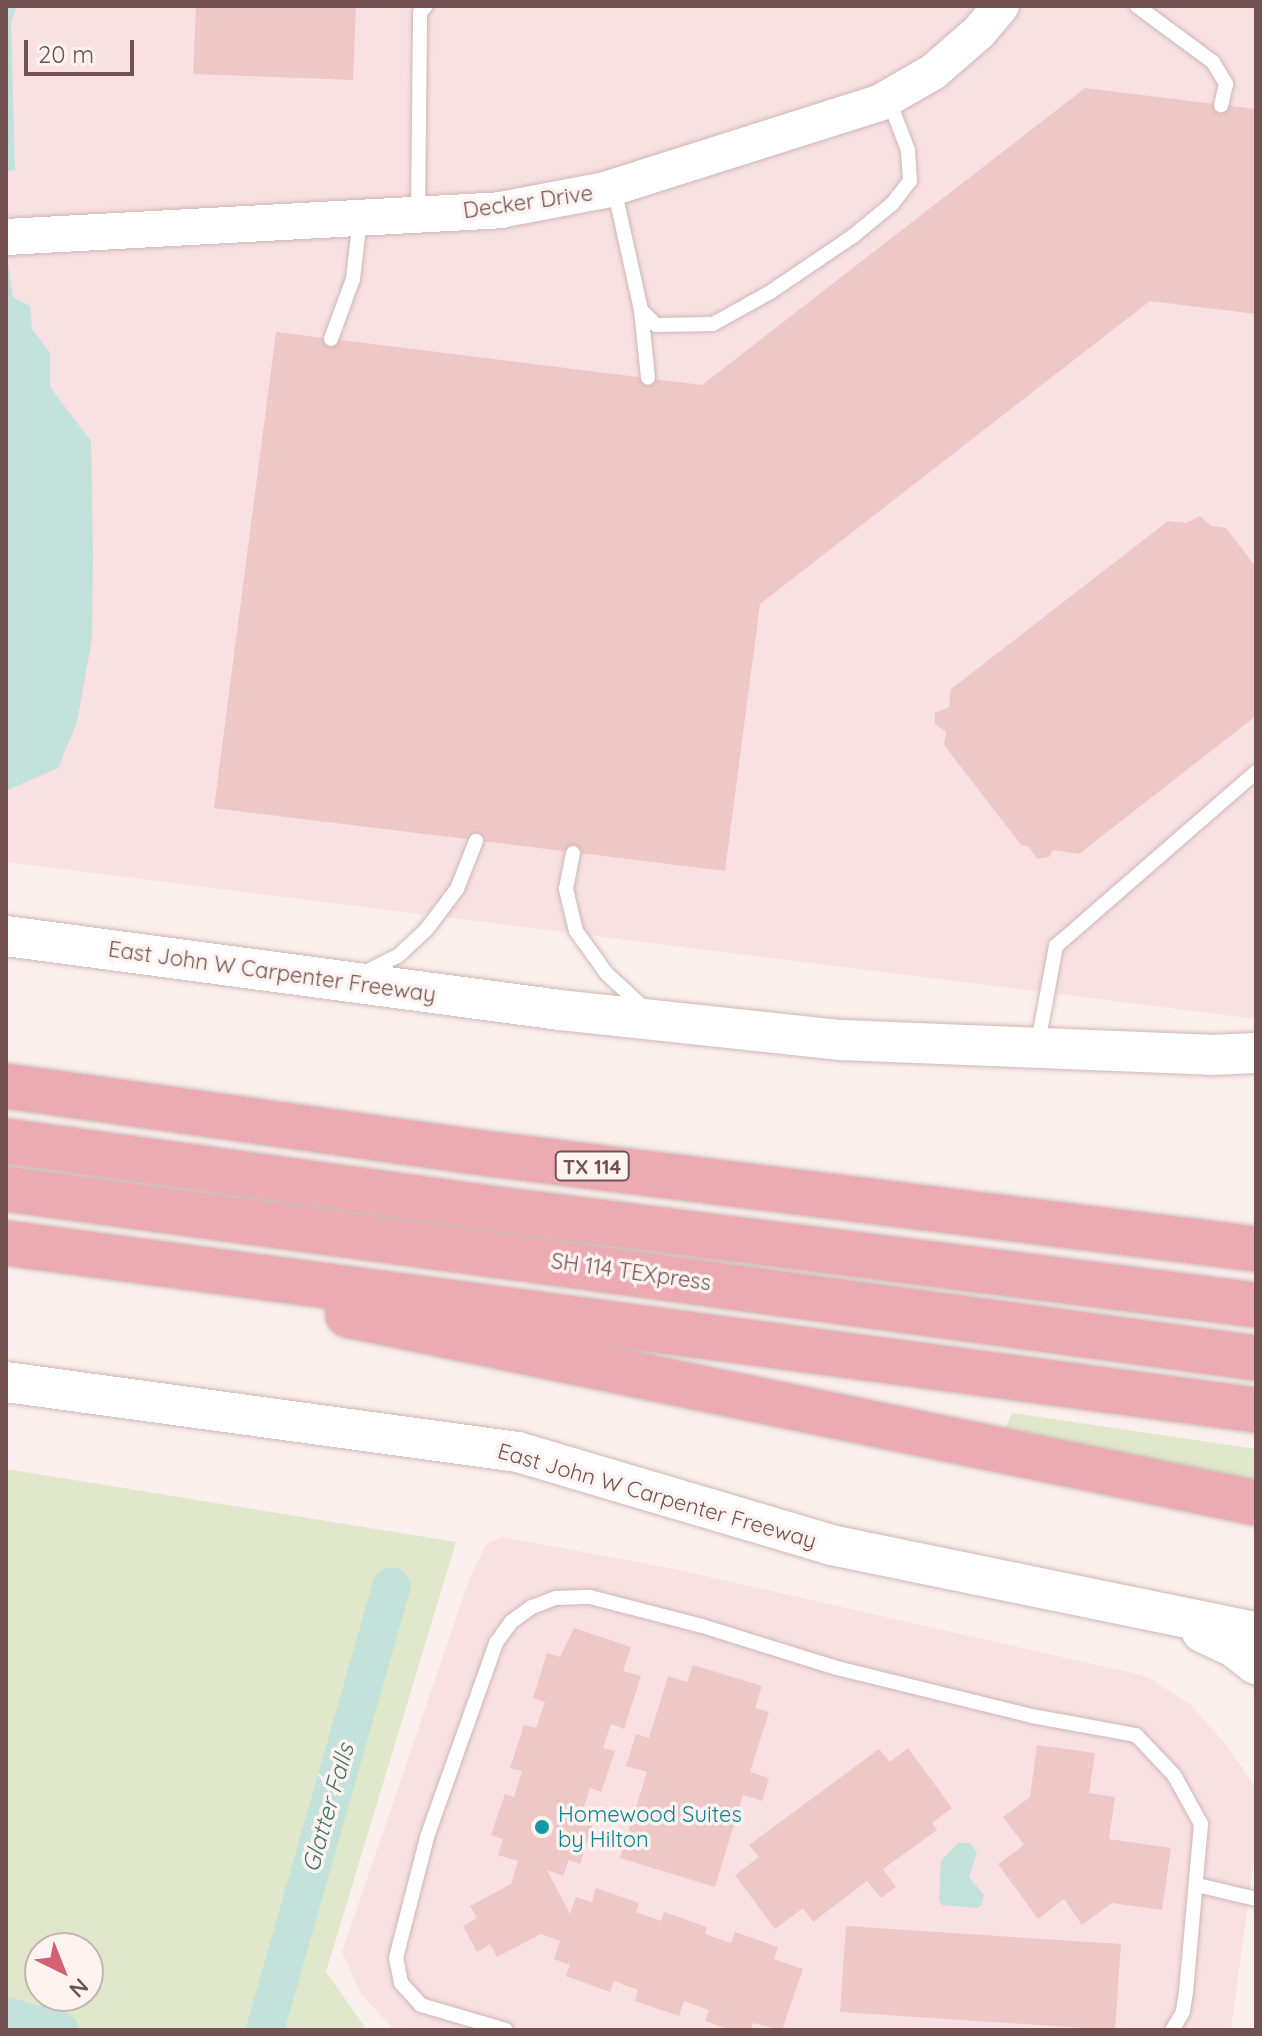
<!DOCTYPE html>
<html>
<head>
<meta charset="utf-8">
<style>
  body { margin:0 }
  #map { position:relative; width:1262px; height:2036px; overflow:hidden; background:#faefec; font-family:Quicksand,sans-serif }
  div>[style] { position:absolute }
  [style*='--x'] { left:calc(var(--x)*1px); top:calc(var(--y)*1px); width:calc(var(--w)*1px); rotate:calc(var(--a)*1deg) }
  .commercial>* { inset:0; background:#f9e1e3 }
  .green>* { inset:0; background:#e1e7cb }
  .water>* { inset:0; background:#c2e2db }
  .canal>* { height:38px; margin:-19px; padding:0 19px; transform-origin:19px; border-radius:19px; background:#c2e2db }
  .building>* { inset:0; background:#edc8c6 }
  .roads { filter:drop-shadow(0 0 2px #ceb7b5) drop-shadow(0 0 2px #ceb7b5) }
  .service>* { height:14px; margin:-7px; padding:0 7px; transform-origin:7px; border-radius:7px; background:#fff }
  .tertiary>* { height:36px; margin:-18px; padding:0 18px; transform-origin:18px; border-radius:18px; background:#fff }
  .secondary>* { height:40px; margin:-20px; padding:0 20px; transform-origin:20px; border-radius:20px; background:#fff }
  .motorway>* { height:44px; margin:-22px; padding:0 22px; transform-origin:22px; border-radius:22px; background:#ecaab2 }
  .dots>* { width:22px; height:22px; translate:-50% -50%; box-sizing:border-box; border:4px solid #fdf4f2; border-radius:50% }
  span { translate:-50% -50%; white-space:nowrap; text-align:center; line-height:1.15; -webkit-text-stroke:7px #fdf4f2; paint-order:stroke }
  .shield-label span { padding:2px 6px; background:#fdf4f2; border:2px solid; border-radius:6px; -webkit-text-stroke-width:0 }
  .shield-label { font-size:20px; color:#735151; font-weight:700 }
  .street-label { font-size:22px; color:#735151 }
  .culture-label { font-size:22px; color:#0d838f }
  .left { translate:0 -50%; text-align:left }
  .water-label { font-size:24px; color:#46766c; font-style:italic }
  .frame { position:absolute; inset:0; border:8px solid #735151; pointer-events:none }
  .north { position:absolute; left:24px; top:1932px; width:80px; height:80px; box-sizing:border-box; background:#fdf4f2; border:2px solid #c6b3b2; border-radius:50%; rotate:137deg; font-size:22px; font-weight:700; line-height:32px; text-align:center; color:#735151 }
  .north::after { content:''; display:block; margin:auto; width:28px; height:36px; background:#d46071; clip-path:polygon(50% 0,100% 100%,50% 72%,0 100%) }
  .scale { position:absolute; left:24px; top:40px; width:110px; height:36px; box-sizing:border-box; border:4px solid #735151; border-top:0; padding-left:10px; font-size:24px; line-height:28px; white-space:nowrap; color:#735151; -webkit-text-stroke:6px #fdf4f2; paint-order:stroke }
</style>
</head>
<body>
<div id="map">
  <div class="commercial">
    <i style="clip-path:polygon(6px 6px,1256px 6px,1256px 1019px,6px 862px)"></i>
    <i style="clip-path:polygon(502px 1537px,675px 1569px,1146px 1676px,1191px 1705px,1228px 1747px,1256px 1788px,1256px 1844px,1231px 2030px,394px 2030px,361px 1994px,342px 1952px,469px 1580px,486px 1544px)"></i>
  </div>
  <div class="green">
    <i style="clip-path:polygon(1012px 1413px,1256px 1449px,1256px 1487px,1004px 1432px)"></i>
    <i style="clip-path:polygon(evenodd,6px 1469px,456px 1542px,326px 1972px,367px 2030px,47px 2030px,6px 2018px,6px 1469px,40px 1948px,88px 1948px,88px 1996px,40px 1996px,40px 1948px)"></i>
  </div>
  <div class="water">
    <i style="clip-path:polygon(6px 6px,17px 6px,11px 22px,15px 170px,6px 172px)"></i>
    <i style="clip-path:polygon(6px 249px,13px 297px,30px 306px,32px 329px,50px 353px,50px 387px,91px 441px,93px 555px,92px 639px,77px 722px,58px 768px,6px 791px)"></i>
    <i style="clip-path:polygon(958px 1843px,970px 1843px,977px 1853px,969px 1877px,984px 1895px,982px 1904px,978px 1908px,942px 1905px,939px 1901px,941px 1861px)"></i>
  </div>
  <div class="canal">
    <i style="--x:6;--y:2016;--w:55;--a:14.8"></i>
    <i style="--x:265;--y:2030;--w:461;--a:-74.1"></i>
  </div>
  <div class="building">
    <i style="clip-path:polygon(196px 6px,356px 6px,353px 80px,193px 74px)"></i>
    <i style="clip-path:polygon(1085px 88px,1256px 109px,1256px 314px,1150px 301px,760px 604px,725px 871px,214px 808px,276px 332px,702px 385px)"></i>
    <i style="clip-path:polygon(1200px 516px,1211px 526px,1226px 528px,1256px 567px,1256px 716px,1079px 854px,1053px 850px,1049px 857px,1037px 859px,1029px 847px,1021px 845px,944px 745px,946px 732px,935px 724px,935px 713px,949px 707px,951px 689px,1168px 521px,1186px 523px)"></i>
    <i style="clip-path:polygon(574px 1628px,631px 1647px,623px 1671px,641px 1676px,624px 1729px,611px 1724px,603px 1748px,615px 1751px,601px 1792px,590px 1788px,581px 1816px,594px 1820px,580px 1864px,569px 1860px,563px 1876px,547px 1870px,570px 1914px,576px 1897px,592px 1902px,596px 1888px,639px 1903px,636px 1912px,661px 1921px,664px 1912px,707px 1927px,705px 1934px,731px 1943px,735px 1932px,778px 1947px,774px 1959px,803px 1969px,782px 2030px,753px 2023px,751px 2030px,731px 2030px,705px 2021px,709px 2010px,684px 2001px,679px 2016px,635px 2001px,638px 1990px,614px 1981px,610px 1992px,566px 1976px,570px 1965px,554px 1959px,560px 1941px,541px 1934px,497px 1957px,490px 1944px,477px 1952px,463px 1926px,477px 1918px,470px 1906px,511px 1884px,518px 1861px,498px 1855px,503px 1839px,491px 1835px,505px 1794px,514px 1797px,522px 1771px,510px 1768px,524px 1725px,536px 1728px,545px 1702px,533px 1698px,547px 1653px,560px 1657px)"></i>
    <i style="clip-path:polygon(693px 1665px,762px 1686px,755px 1708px,769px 1712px,750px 1772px,769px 1778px,762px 1801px,743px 1795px,715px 1887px,620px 1858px,647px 1772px,626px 1766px,636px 1734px,649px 1738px,668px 1676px,687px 1682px)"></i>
    <i style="clip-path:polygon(1037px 1745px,1095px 1753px,1089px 1793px,1115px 1797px,1109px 1839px,1171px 1848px,1162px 1910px,1112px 1903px,1082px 1925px,1064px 1899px,1038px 1919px,998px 1864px,1024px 1845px,1003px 1817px,1030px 1797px)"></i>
    <i style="clip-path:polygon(908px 1748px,952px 1808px,932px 1823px,937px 1830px,883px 1869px,896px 1887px,881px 1898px,867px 1881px,813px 1922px,803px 1908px,775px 1929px,735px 1875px,759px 1857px,749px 1845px,879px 1749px,890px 1762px)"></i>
    <i style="clip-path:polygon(846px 1926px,1121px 1944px,1115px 2030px,840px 2012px)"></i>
  </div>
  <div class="roads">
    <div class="service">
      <i style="--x:1137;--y:6;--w:94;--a:36.4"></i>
      <i style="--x:1213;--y:62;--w:26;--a:59"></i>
      <i style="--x:1226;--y:84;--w:22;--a:103"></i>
      <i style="--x:614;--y:188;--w:125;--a:77.5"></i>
      <i style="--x:641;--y:310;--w:21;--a:45"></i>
      <i style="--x:656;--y:325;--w:57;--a:-1"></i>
      <i style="--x:713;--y:324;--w:64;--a:-29"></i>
      <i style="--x:769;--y:293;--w:102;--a:-34.2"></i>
      <i style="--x:853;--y:236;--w:50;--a:-39.4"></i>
      <i style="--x:892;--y:204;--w:29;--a:-52"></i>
      <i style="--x:910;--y:181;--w:31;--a:-94"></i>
      <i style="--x:908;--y:150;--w:56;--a:-111"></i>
      <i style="--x:418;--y:214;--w:202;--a:-89.4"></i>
      <i style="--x:420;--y:12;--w:8;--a:-45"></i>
      <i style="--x:641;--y:310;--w:68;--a:84.1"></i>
      <i style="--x:331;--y:339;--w:64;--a:-69.9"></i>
      <i style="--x:353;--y:279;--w:60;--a:-83.3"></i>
      <i style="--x:573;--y:853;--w:37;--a:101"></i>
      <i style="--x:566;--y:889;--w:43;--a:76.6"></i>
      <i style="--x:576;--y:931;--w:53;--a:54.2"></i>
      <i style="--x:607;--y:974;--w:52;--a:42.6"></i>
      <i style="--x:364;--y:973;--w:38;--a:-27"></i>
      <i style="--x:398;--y:956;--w:38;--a:-43"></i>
      <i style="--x:426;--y:930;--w:51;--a:-52.9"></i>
      <i style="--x:457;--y:889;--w:52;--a:-68.4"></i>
      <i style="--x:1038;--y:1043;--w:99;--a:-79.5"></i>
      <i style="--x:1056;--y:946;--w:265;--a:-41"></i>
      <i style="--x:1197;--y:1885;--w:61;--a:13.3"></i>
      <i style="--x:506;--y:2030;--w:89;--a:-163.6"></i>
      <i style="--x:421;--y:2005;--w:30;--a:-132"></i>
      <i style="--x:401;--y:1983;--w:25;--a:-101"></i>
      <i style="--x:396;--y:1958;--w:125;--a:-75.6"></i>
      <i style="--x:427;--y:1837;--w:206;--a:-70.4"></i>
      <i style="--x:496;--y:1643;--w:26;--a:-54"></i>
      <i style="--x:511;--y:1622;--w:26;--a:-36"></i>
      <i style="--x:532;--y:1607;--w:26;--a:-21"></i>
      <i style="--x:556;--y:1598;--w:34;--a:-2"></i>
      <i style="--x:590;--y:1597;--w:116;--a:14.5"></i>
      <i style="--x:702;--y:1626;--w:141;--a:17.3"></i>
      <i style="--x:837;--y:1668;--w:201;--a:13.8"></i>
      <i style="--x:1032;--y:1716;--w:106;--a:10.4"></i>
      <i style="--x:1136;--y:1735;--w:55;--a:46.5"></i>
      <i style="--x:1174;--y:1775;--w:56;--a:61.1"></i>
      <i style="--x:1201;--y:1824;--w:169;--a:95.1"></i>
      <i style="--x:1186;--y:1992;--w:20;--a:99"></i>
      <i style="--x:1183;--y:2012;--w:21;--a:121"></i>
    </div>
    <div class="tertiary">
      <i style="--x:6;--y:237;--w:495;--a:-3.1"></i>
      <i style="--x:500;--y:210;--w:107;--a:-10.8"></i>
      <i style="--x:605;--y:190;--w:287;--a:-17.6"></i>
      <i style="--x:879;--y:103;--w:62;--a:-29.9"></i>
      <i style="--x:933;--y:72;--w:61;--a:-41"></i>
      <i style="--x:979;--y:32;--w:34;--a:-50"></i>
    </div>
    <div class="secondary">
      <i style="--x:6;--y:936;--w:559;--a:7.61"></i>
      <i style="--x:560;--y:1010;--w:284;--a:6.1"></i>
      <i style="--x:842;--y:1040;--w:368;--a:2.3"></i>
      <i style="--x:1210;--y:1055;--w:46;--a:-2.5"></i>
      <i style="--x:6;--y:1382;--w:517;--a:7.79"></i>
      <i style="--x:518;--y:1452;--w:327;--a:16.5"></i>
      <i style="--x:831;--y:1545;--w:434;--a:11.6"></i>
      <i style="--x:1202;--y:1632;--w:35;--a:25"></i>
      <i style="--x:1234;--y:1647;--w:28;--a:38"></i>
    </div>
    <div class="motorway">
      <i style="--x:6;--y:1086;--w:490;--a:8"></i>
      <i style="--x:491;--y:1154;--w:771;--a:7.08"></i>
      <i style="--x:6;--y:1141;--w:488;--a:7.9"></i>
      <i style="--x:489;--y:1208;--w:773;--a:7.21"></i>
      <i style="--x:6;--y:1189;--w:1261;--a:7.7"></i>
      <i style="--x:6;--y:1243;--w:1261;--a:7.61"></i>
      <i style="--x:348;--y:1315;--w:927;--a:11.7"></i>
    </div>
  </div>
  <div class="dots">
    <i style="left:542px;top:1827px;background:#0f9aa8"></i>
  </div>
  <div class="shield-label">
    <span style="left:592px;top:1166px">TX 114</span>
  </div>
  <div class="street-label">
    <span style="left:528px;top:202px;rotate:-8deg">Decker Drive</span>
    <span style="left:272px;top:972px;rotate:8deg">East John W Carpenter Freeway</span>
    <span style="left:631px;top:1272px;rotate:8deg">SH 114 TEXpress</span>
    <span style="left:657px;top:1496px;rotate:16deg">East John W Carpenter Freeway</span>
  </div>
  <div class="culture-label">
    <span class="left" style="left:558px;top:1827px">Homewood Suites<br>by Hilton</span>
  </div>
  <div class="water-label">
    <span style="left:328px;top:1808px;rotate:-74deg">Glatter Falls</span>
  </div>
  <div class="frame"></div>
  <div class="north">N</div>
  <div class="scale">20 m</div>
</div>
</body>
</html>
